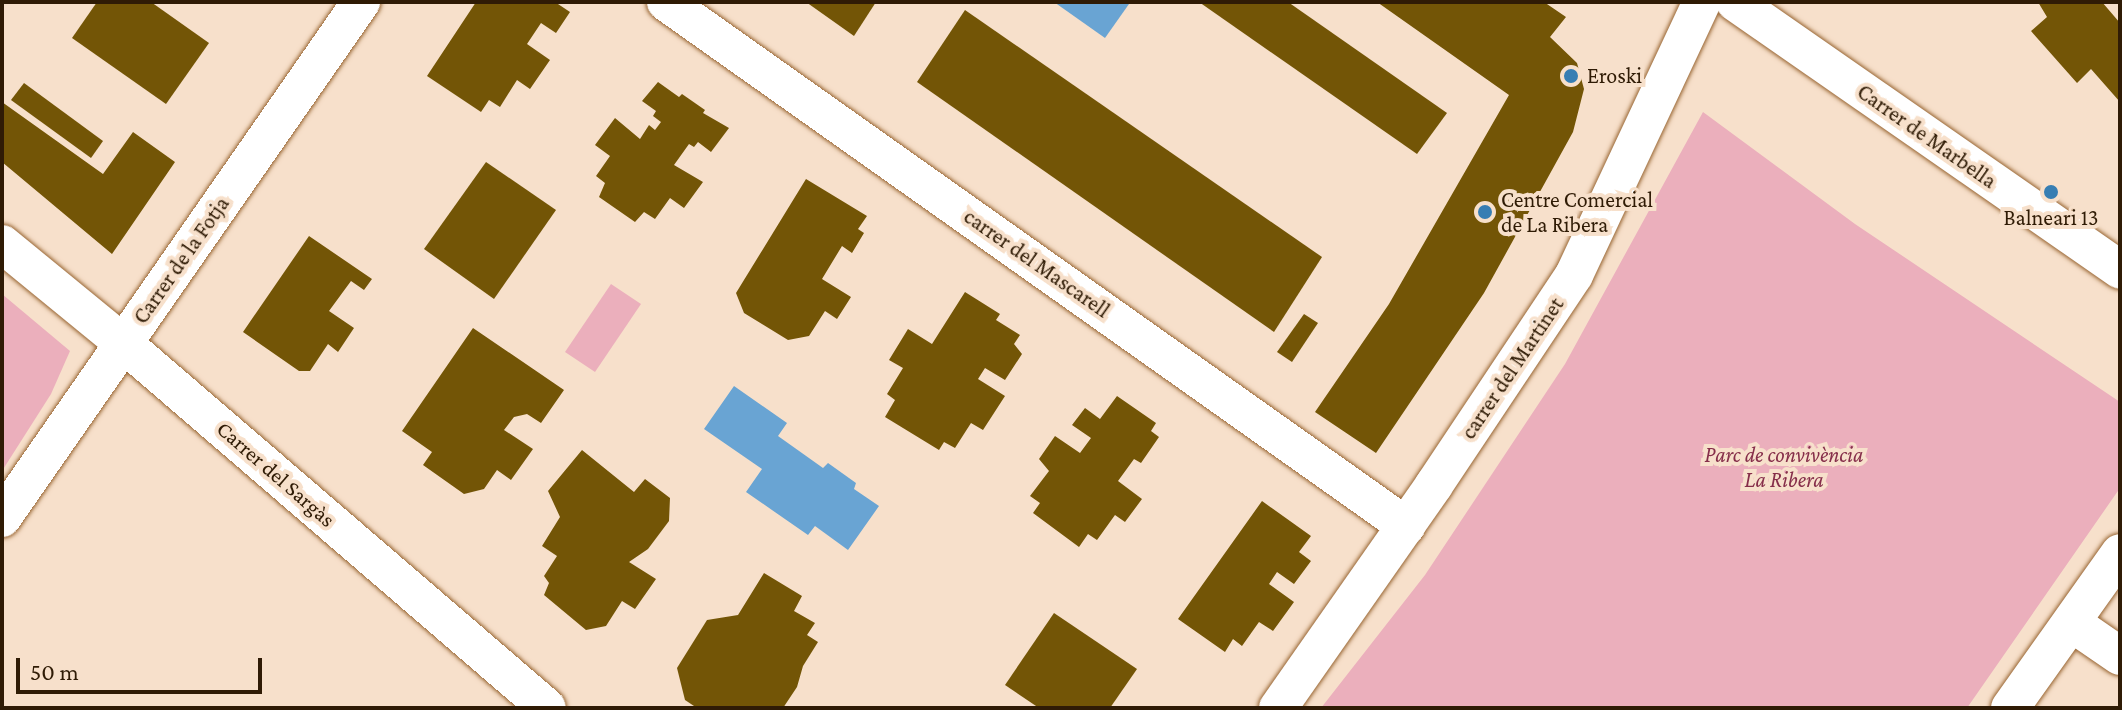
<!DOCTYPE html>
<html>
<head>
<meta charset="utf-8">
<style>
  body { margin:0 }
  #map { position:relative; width:2122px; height:710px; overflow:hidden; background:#f7e0cb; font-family:"Crimson Pro",serif }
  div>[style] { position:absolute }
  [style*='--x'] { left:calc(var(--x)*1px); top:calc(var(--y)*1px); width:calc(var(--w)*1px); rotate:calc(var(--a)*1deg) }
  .green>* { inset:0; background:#ebafbc }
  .water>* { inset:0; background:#69a4d3 }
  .building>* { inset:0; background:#735506 }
  .roads { filter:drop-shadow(0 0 2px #986532) drop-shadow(0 0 2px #986532) }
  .street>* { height:38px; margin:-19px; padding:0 19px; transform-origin:19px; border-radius:19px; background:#fff }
  .dots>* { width:22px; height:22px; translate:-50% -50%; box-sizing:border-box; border:4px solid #f7e0cb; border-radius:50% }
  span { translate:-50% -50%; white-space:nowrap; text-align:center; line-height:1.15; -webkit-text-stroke:8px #f7e0cb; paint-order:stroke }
  .poi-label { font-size:22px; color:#2f1b05 }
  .left { translate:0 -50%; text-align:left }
  .street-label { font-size:22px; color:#2f1b05 }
  .park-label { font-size:22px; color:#862e4a; font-style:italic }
  .frame { position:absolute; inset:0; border:4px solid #2f1b05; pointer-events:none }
  .scale { position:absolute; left:16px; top:658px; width:246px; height:36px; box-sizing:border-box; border:4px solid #2f1b05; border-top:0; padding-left:10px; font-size:24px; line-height:28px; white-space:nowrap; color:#2f1b05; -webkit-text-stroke:6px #f7e0cb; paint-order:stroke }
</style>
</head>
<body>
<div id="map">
  <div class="green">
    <i style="clip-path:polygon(1703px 112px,1855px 224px,2120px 402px,2120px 488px,1967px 708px,1321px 708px,1425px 575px,1565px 364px)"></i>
    <i style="clip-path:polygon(611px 284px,641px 304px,595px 372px,565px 352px)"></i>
    <i style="clip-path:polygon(2px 294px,70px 351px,51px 394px,2px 471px)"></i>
  </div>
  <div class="water">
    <i style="clip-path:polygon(1054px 2px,1125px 2px,1129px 4px,1105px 38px)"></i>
    <i style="clip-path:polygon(734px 386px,787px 423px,778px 436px,823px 468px,828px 463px,856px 483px,854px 489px,879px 506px,848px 550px,815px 526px,808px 535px,746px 492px,762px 469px,704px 429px)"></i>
  </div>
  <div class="building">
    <i style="clip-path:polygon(97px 2px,151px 2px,209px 43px,166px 104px,72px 38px)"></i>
    <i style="clip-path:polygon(476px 2px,555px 2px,570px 12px,556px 33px,541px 23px,527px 44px,550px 60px,530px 89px,517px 80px,500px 107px,489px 100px,481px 112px,427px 76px)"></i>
    <i style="clip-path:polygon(806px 2px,876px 2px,854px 36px)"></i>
    <i style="clip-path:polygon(1199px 2px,1288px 2px,1447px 113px,1417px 154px)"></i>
    <i style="clip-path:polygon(1377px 2px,1544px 2px,1566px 17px,1550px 37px,1577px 63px,1584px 89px,1573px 132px,1484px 293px,1376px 453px,1315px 412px,1389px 304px,1509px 95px)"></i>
    <i style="clip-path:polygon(2038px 2px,2102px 2px,2120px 23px,2120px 102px,2091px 69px,2077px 83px,2031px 31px,2047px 17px)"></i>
    <i style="clip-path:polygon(965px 10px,1322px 257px,1274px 332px,917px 82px)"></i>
    <i style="clip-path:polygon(658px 82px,679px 97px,682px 94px,705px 110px,703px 113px,729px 128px,711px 152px,698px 142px,694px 147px,689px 144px,674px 165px,703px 182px,684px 208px,670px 198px,655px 219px,644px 212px,635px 222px,599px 197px,605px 183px,596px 176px,610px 156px,595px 145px,615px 118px,640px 139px,649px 125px,655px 130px,661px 122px,653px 116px,656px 111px,642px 101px)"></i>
    <i style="clip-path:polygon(24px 83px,103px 141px,91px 158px,11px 100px)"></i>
    <i style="clip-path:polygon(2px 102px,103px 174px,133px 132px,175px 162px,112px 254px,2px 162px)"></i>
    <i style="clip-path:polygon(486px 162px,556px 210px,494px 299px,424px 249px)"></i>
    <i style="clip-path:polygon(806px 179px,867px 216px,858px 229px,864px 233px,852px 253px,842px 246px,822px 279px,851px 297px,837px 319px,825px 311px,809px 336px,788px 340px,744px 313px,736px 293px)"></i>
    <i style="clip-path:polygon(309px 236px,372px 279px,364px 290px,351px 281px,329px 311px,354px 328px,338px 352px,328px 344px,310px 371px,299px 371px,243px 332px)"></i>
    <i style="clip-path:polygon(965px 292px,1000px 314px,996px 320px,1020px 335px,1014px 344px,1022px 354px,1005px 380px,985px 368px,978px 379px,1005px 396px,983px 430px,971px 423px,955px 448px,944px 442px,939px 450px,885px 417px,895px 400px,887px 394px,903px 368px,889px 360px,908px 329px,932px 344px)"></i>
    <i style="clip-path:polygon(1304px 314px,1318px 323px,1292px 362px,1277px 352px)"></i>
    <i style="clip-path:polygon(473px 328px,564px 390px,541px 423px,527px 414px,514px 417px,504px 430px,533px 449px,511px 480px,497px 470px,484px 489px,464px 494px,423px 465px,432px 452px,402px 431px)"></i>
    <i style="clip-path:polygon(1117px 396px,1156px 423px,1151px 431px,1159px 437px,1141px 463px,1134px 459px,1118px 481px,1142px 499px,1125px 522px,1115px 515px,1097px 540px,1088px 534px,1079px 547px,1033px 513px,1040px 503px,1030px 496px,1049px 471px,1039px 459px,1055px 436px,1080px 453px,1091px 438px,1072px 425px,1085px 408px,1100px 419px)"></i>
    <i style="clip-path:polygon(582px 450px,634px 492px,645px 479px,670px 498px,669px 521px,648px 549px,629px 562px,656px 579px,635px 609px,622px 601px,606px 626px,586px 630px,544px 595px,549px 583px,544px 576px,557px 556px,542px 546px,560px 517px,548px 491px)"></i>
    <i style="clip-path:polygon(1262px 501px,1311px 536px,1299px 552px,1311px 561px,1294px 584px,1277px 572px,1269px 584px,1294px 602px,1273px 631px,1259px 622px,1242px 646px,1233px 639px,1225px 652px,1178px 619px)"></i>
    <i style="clip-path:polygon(764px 573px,802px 596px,794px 611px,815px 623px,807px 635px,818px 642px,803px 666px,797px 687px,783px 708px,697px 708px,685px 700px,677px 668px,707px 620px,738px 615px)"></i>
    <i style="clip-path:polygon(1054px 613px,1137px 669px,1110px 708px,1039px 708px,1005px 685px)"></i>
  </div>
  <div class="roads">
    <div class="street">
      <i style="--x:666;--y:2;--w:907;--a:35.3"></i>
      <i style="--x:1735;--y:2;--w:469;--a:34.8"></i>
      <i style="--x:2;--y:244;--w:156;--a:39.3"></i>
      <i style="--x:123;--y:343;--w:559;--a:40.72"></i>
      <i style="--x:2;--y:518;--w:629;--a:-55.17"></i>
      <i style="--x:2072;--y:623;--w:58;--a:34.5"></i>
      <i style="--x:1278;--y:708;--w:272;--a:-55"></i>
      <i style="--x:1434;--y:485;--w:252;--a:-56.3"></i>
      <i style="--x:1574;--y:275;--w:302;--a:-64.9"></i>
      <i style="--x:2010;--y:708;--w:190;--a:-54.6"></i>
    </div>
  </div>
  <div class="dots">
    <i style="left:1571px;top:76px;background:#377eb3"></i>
    <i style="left:2051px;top:192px;background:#377eb3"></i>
    <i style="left:1485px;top:212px;background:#377eb3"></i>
  </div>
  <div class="poi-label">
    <span class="left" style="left:1587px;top:76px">Eroski</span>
    <span class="left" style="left:1501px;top:212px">Centre Comercial<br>de La Ribera</span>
    <span style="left:2051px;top:218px">Balneari 13</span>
  </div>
  <div class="street-label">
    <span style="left:1927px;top:136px;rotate:35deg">Carrer de Marbella</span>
    <span style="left:181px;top:260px;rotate:-55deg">Carrer de la Fotja</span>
    <span style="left:1037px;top:263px;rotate:35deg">carrer del Mascarell</span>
    <span style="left:1512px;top:368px;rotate:-56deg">carrer del Martinet</span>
    <span style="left:276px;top:474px;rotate:41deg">Carrer del Sargàs</span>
  </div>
  <div class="park-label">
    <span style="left:1784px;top:467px">Parc de convivència<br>La Ribera</span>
  </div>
  <div class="frame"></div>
  <div class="scale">50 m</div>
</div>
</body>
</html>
